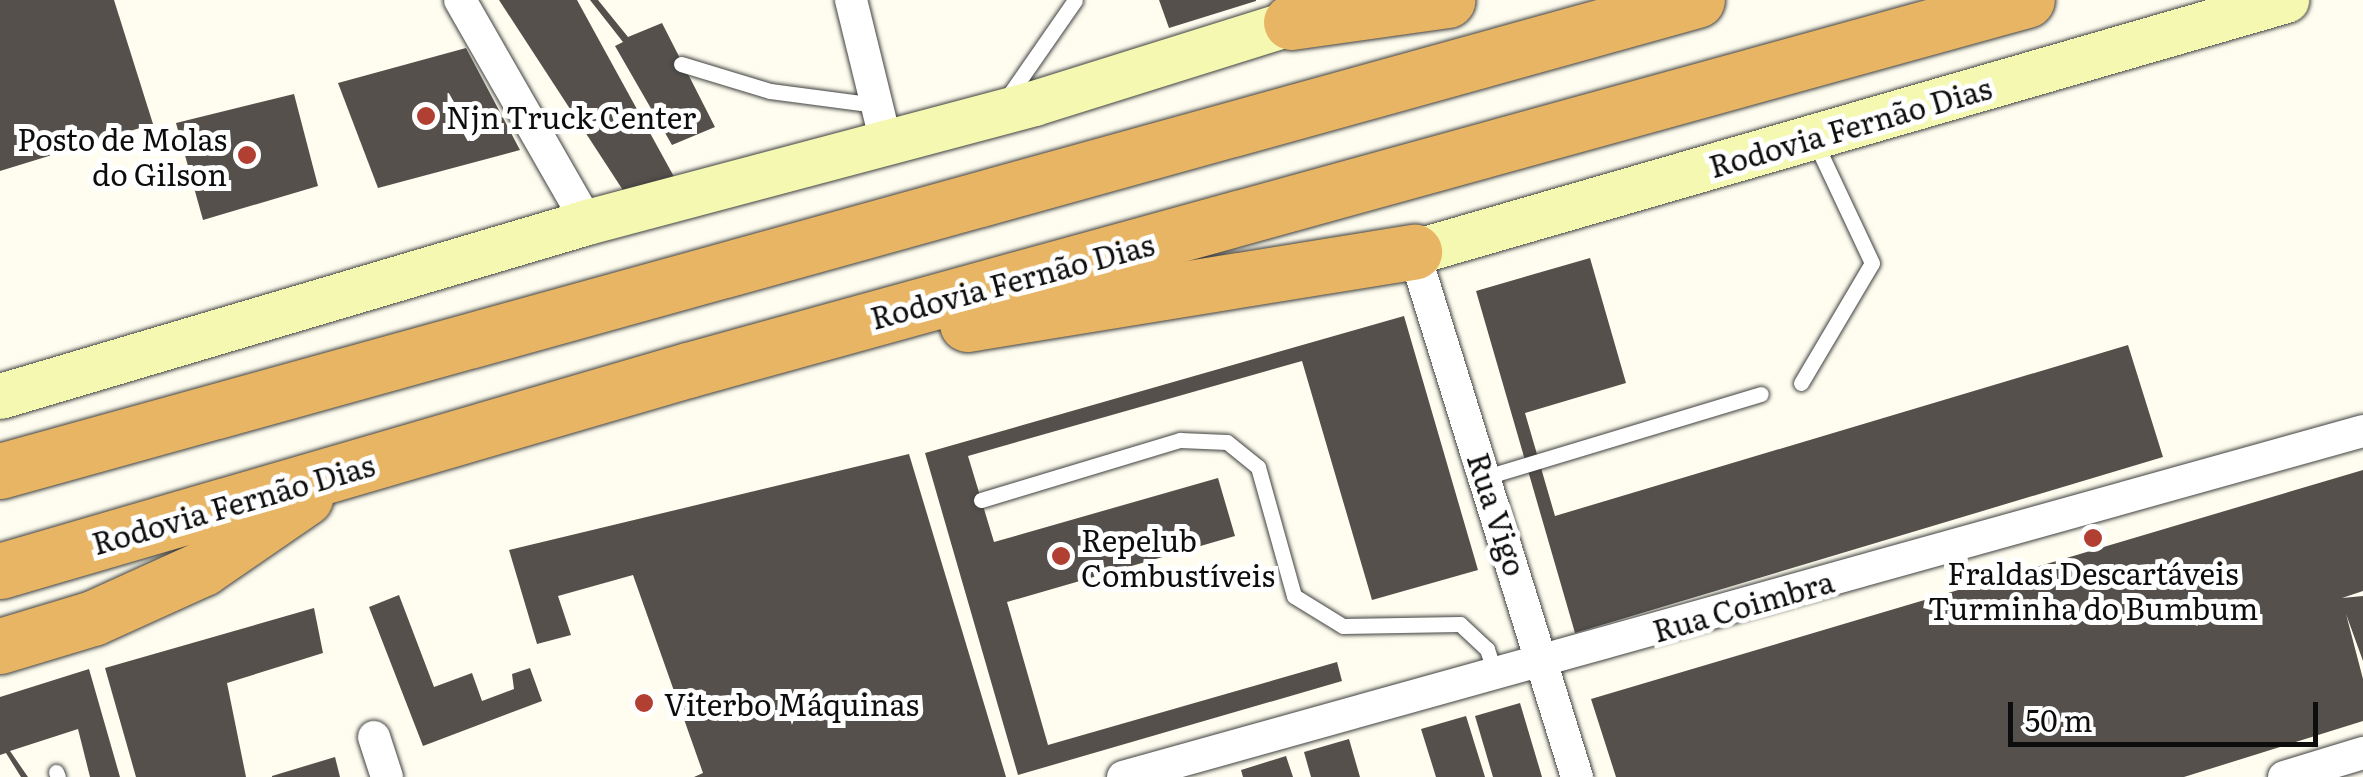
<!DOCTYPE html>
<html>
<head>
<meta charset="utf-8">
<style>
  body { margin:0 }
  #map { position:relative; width:2363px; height:777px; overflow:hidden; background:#fefdef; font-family:Literata,serif }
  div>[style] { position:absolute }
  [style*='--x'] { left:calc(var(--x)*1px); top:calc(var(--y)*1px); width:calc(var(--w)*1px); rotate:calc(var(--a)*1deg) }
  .building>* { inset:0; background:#55504b }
  .roads { filter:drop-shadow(0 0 2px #404040) drop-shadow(0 0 2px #404040) }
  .lane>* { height:15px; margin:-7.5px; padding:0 7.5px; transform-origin:7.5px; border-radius:7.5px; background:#fff }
  .street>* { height:32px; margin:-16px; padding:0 16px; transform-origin:16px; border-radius:16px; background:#fff }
  .secondary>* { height:45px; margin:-22.5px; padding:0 22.5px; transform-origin:22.5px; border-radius:22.5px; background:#f4f8b0 }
  .highway>* { height:55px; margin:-27.5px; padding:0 27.5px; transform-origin:27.5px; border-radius:27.5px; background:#e7b564 }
  .dots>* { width:28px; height:28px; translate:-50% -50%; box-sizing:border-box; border:5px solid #fff; border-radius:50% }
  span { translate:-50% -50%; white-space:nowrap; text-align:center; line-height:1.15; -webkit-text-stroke:10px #fff; paint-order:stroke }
  .poi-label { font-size:30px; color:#0d0d0d }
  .left { translate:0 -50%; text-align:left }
  .right { translate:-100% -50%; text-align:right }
  .street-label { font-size:30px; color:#0d0d0d }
  .scale { position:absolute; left:2008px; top:702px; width:310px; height:45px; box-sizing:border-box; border:5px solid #0d0d0d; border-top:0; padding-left:12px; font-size:30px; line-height:35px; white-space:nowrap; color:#0d0d0d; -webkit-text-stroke:8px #fff; paint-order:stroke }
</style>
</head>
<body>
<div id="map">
  <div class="building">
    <i style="clip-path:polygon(0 0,114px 0,153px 124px,0 171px)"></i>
    <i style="clip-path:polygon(499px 0,577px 0,678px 184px,630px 201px)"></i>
    <i style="clip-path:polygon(590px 0,598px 0,628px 37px,662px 23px,715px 127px,672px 145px,615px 46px,623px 42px)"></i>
    <i style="clip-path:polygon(1159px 0,1256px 0,1256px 1px,1169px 28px)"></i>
    <i style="clip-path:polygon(466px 48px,520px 150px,378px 188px,338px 83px)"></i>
    <i style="clip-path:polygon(294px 94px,318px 186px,203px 220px,176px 123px)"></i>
    <i style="clip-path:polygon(1590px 258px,1626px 383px,1525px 413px,1555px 516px,2128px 345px,2163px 457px,1575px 633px,1476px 291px)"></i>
    <i style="clip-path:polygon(1404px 316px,1478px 570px,1372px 600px,1302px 361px,968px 456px,994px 542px,1218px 478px,1235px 536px,1007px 602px,1048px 745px,1337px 662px,1342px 681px,1018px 775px,925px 453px)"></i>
    <i style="clip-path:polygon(909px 454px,1006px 777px,694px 777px,703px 773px,633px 575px,558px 596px,571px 635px,537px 644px,509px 550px)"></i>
    <i style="clip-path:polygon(2363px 470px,2363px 591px,2342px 598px,2363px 596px,2363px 661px,2346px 614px,2363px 679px,2363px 721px,2184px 777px,1616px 777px,1591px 699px)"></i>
    <i style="clip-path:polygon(399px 595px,434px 687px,472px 673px,482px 701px,514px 689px,512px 674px,530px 668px,542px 701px,423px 746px,369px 607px)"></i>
    <i style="clip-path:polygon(314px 608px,323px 653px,227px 683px,246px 777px,136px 777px,105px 668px)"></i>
    <i style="clip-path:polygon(89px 669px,120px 777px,90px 777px,78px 729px,10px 751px,28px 777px,21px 777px,6px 753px,0 755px,0 697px)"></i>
    <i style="clip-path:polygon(1520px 703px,1542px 777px,1493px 777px,1475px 716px)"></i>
    <i style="clip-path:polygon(1466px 716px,1485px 777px,1436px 777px,1421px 729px)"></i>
    <i style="clip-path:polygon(1349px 739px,1360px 777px,1311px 777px,1304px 752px)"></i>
    <i style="clip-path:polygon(1286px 756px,1293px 777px,1243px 777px,1241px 770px)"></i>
    <i style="clip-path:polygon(335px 757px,340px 777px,272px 777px,272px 776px)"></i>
  </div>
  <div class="roads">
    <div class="lane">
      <i style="--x:681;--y:64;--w:93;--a:16.9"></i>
      <i style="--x:770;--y:91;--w:107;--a:7.5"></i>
      <i style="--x:1007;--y:98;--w:119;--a:-55.2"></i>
      <i style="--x:1801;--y:383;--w:139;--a:-59.4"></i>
      <i style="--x:1872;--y:263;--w:136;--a:-115.2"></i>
      <i style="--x:1486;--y:477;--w:287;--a:-16.8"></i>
      <i style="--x:981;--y:500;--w:208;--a:-16.8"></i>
      <i style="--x:1180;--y:440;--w:47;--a:2.4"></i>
      <i style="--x:1227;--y:442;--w:40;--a:39"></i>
      <i style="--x:1258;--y:467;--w:134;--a:74.4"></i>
      <i style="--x:1294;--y:596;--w:57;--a:31.5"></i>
      <i style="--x:1343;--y:626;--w:117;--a:-1"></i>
      <i style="--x:1460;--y:624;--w:37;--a:43"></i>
      <i style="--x:1487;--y:649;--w:25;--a:72"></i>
      <i style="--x:56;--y:772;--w:5;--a:68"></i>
    </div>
    <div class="street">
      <i style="--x:460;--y:0;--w:256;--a:60.2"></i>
      <i style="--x:851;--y:0;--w:147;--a:76.2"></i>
      <i style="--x:1414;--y:252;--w:550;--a:72.75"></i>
      <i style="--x:374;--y:737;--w:42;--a:72"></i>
      <i style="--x:1123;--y:777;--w:1287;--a:-15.59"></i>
      <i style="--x:2284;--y:777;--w:83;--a:-16.9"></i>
    </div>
    <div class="secondary">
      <i style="--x:1414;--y:252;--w:908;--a:-16.12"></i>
      <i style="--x:0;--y:396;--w:612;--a:-16.51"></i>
      <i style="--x:587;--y:222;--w:463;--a:-14.9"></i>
      <i style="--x:1034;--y:103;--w:302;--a:-17.4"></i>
    </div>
    <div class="highway">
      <i style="--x:1291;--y:22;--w:158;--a:-8"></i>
      <i style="--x:967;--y:324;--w:453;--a:-9.2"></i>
      <i style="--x:0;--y:471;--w:1761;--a:-15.51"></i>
      <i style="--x:0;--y:571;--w:717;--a:-16.29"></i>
      <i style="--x:688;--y:370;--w:1389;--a:-15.45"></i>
      <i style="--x:0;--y:646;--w:97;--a:-16.8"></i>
      <i style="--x:93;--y:618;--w:121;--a:-24.4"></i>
      <i style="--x:203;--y:568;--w:124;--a:-34.5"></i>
    </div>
  </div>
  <div class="dots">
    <i style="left:426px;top:116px;background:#b14032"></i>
    <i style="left:247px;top:155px;background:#b14032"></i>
    <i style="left:2093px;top:538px;background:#b14032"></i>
    <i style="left:1061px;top:556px;background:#b14032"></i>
    <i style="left:644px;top:703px;background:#b14032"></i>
  </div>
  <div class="poi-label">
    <span class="left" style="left:446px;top:116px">Njn Truck Center</span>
    <span class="right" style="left:227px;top:155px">Posto de Molas<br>do Gilson</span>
    <span class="left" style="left:1081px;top:556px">Repelub<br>Combustíveis</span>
    <span style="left:2093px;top:589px">Fraldas Descartáveis<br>Turminha do Bumbum</span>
    <span class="left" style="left:664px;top:703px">Viterbo Máquinas</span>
  </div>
  <div class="street-label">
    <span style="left:1850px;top:126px;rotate:-16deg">Rodovia Fernão Dias</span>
    <span style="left:1012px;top:280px;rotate:-15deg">Rodovia Fernão Dias</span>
    <span style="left:233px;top:503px;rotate:-16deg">Rodovia Fernão Dias</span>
    <span style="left:1498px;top:514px;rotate:72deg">Rua Vigo</span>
    <span style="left:1743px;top:605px;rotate:-16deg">Rua Coimbra</span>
  </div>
  <div class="scale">50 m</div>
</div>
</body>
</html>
